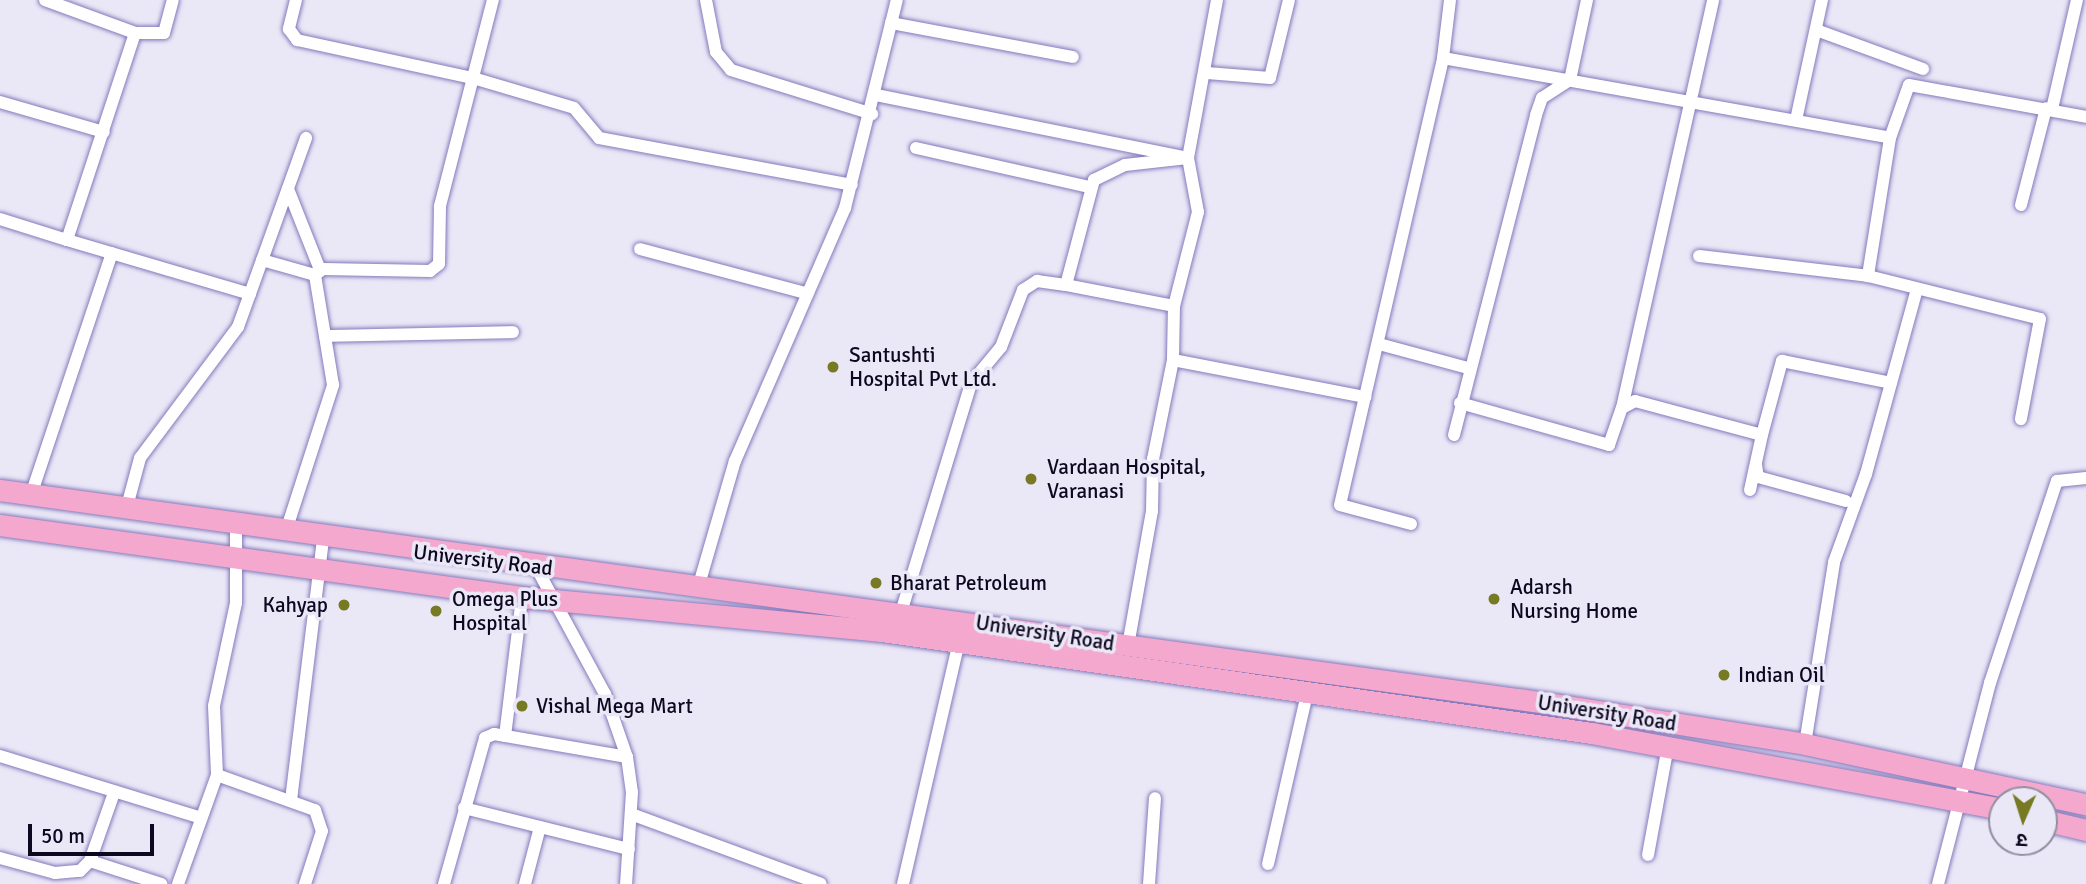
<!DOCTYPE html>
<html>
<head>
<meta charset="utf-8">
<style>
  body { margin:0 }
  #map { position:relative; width:2086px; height:884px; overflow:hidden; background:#eae8f7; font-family:Signika,"Noto Sans Devanagari",sans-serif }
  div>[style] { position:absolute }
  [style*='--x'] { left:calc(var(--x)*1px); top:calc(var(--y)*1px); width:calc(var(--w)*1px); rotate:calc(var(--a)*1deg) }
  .roads { filter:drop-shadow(0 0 2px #8579bc) drop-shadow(0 0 2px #8579bc) }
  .street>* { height:12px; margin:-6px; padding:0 6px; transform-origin:6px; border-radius:6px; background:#fff }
  .primary>* { height:21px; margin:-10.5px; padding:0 10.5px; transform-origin:10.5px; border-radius:10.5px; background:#f4a8ce }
  .dots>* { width:19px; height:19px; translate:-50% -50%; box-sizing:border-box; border:4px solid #eae8f7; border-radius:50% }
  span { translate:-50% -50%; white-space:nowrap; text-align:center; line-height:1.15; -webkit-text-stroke:7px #eae8f7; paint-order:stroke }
  .poi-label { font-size:21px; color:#0e0720 }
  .left { translate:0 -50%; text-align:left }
  .right { translate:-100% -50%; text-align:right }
  .street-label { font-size:21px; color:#0e0720 }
  .north { position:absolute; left:1988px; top:786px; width:70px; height:70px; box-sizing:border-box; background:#eae8f7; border:2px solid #928ea1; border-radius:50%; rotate:183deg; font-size:19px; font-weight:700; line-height:28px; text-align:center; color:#0e0720 }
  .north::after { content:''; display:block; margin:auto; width:24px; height:32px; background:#777a23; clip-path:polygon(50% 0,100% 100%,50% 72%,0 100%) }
  .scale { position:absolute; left:28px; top:824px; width:126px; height:32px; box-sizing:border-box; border:4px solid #0e0720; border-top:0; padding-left:9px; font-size:21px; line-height:24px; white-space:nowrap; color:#0e0720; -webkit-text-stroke:5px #eae8f7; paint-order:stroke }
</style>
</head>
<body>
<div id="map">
  <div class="roads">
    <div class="street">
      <i style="--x:45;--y:0;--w:96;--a:20.1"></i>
      <i style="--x:135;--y:33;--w:29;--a:0"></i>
      <i style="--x:164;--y:33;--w:34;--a:-75"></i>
      <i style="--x:296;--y:0;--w:30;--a:104"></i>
      <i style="--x:289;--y:29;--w:14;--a:54"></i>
      <i style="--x:297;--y:40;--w:180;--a:12.2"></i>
      <i style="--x:473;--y:78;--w:105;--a:16.5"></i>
      <i style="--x:574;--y:108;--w:39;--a:50"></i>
      <i style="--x:599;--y:138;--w:257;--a:10.5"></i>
      <i style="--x:706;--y:0;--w:53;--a:79.1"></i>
      <i style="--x:716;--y:52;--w:23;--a:50"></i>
      <i style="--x:731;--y:70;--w:148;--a:17.3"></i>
      <i style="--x:891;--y:23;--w:185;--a:10.6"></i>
      <i style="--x:1816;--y:30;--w:114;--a:20"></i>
      <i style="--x:1443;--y:58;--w:454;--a:10.1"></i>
      <i style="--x:1890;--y:138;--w:56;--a:-70.3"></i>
      <i style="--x:1909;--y:85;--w:180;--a:10.2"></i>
      <i style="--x:1207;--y:73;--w:63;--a:4.5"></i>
      <i style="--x:1270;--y:78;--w:80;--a:-76.3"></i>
      <i style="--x:876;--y:95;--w:318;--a:11.4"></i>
      <i style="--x:1188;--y:158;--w:55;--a:79.5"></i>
      <i style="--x:1198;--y:212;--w:97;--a:104.3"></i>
      <i style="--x:1174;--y:306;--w:54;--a:91.1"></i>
      <i style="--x:1173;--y:360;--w:101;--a:101.4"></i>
      <i style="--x:1153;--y:459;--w:52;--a:91.1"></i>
      <i style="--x:1152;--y:511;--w:137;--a:100.1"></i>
      <i style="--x:0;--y:102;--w:108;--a:16.1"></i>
      <i style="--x:2052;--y:109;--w:112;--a:-77.1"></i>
      <i style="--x:1796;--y:120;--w:123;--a:-77.8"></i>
      <i style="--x:1890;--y:138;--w:140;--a:99.1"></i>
      <i style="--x:1868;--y:276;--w:177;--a:14"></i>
      <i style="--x:2040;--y:319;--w:102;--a:100.8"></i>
      <i style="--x:916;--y:148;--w:177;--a:12.7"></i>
      <i style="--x:288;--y:189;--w:87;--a:68.4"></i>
      <i style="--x:2021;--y:205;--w:100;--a:-75.5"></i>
      <i style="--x:0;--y:219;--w:70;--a:17.4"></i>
      <i style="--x:67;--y:240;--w:218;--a:-71.8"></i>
      <i style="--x:67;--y:240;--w:191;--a:16.4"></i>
      <i style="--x:640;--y:249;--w:171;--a:14.9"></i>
      <i style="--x:1699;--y:256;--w:170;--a:6.7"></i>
      <i style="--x:262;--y:260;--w:55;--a:15.8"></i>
      <i style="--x:1066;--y:285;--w:110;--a:11"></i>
      <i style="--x:325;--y:336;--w:188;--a:-1.2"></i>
      <i style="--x:1379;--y:344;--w:92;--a:15.1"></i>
      <i style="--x:1173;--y:360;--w:196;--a:10.9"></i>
      <i style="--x:1460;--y:403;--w:155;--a:15.7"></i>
      <i style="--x:1609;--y:445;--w:39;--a:-71"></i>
      <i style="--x:1622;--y:408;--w:15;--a:-28"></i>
      <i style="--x:1635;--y:401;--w:131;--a:15"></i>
      <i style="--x:1762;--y:435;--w:77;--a:-74.9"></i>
      <i style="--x:1782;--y:361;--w:111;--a:11.4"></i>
      <i style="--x:1622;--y:408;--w:418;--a:-77.4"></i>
      <i style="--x:1454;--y:435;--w:330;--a:-75.6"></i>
      <i style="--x:1536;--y:115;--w:18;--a:-71"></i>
      <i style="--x:1542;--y:98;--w:33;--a:-33"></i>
      <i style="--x:1570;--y:80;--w:82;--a:-78"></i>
      <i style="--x:1756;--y:465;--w:12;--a:81"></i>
      <i style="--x:1758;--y:477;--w:91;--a:15.3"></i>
      <i style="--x:1750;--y:490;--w:56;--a:-77.7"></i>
      <i style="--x:31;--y:495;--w:255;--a:-71.5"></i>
      <i style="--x:126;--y:510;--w:54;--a:-74.9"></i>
      <i style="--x:140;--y:458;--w:164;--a:-53.2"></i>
      <i style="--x:238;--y:327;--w:201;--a:-70.2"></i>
      <i style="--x:1411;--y:524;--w:73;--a:-165"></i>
      <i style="--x:1340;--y:505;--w:459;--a:-77"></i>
      <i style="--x:1443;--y:58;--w:58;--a:-83.1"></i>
      <i style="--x:236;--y:527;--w:76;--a:90"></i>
      <i style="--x:236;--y:603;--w:105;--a:102.1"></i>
      <i style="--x:214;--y:706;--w:69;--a:87.5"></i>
      <i style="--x:217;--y:775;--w:104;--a:19.7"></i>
      <i style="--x:315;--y:810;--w:22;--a:72"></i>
      <i style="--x:322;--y:831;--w:56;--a:107.8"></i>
      <i style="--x:285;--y:534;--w:157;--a:-72.1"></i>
      <i style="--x:333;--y:385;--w:111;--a:-99.3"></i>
      <i style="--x:315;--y:275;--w:10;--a:-37"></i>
      <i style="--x:323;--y:269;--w:107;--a:1.1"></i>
      <i style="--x:430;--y:271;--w:11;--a:-38"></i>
      <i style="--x:439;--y:264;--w:58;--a:-89"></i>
      <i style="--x:440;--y:206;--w:213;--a:-75.6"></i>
      <i style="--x:536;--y:567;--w:145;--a:61.5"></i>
      <i style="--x:605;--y:694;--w:67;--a:70.8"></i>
      <i style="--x:627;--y:757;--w:35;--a:82"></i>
      <i style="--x:632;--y:792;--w:92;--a:93.7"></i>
      <i style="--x:698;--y:588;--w:132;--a:-73.8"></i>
      <i style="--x:735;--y:461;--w:276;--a:-66.5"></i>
      <i style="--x:845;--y:208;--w:214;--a:-76"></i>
      <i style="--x:899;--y:619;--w:247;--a:-73"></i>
      <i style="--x:971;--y:383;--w:47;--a:-50.2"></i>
      <i style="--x:1001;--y:347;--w:61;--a:-68.9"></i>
      <i style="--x:1023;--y:290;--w:17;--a:-33"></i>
      <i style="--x:1037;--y:281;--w:29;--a:8"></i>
      <i style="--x:1066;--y:285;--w:109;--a:-75.1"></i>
      <i style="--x:1094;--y:180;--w:34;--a:-26"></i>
      <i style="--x:1125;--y:165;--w:63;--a:-6.3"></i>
      <i style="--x:1188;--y:158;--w:161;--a:-79.6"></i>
      <i style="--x:505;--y:736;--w:140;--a:-83"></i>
      <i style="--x:1805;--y:744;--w:184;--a:-80.9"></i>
      <i style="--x:1834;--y:562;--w:94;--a:-70"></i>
      <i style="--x:1866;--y:474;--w:192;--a:-74.6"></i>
      <i style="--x:0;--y:756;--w:210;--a:17.1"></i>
      <i style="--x:291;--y:800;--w:263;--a:-83"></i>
      <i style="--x:464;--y:808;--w:170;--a:14"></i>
      <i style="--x:631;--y:814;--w:202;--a:20.2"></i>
      <i style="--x:1648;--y:855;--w:111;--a:-79.6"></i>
      <i style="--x:0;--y:858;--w:57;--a:15.3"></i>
      <i style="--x:55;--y:873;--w:25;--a:-5"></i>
      <i style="--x:80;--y:871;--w:14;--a:-45"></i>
      <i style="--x:90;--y:861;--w:72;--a:-70.6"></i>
      <i style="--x:90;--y:861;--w:75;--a:17.9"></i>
      <i style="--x:1268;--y:864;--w:174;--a:-77.1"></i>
      <i style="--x:178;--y:884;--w:116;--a:-70.3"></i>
      <i style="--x:444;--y:884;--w:152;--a:-74.3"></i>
      <i style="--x:485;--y:738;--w:10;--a:-24"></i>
      <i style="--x:494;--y:734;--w:135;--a:9.8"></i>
      <i style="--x:525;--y:884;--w:59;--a:-75.3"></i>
      <i style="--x:903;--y:884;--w:253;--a:-77"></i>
      <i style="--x:1149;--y:884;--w:86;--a:-86"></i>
      <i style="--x:1938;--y:884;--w:208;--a:-75.5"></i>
      <i style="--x:1990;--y:683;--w:213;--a:-71.7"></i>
      <i style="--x:2057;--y:481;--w:29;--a:-6"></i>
    </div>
    <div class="primary">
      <i style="--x:0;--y:490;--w:1562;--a:7.84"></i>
      <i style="--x:1547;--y:703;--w:261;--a:9"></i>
      <i style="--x:1805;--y:744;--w:287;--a:12.1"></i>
      <i style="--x:0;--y:525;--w:527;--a:7.85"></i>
      <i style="--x:522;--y:597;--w:362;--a:5.4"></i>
      <i style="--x:882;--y:631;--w:717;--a:8.18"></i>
      <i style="--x:1592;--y:733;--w:417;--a:10.5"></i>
      <i style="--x:2044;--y:820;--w:43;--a:13.4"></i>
    </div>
  </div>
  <div class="dots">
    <i style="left:833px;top:367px;background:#777a23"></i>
    <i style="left:1031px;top:479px;background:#777a23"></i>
    <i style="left:876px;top:583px;background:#777a23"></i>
    <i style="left:1494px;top:599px;background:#777a23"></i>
    <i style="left:344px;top:605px;background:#777a23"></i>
    <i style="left:436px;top:611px;background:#777a23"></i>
    <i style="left:1724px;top:675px;background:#777a23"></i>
    <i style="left:522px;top:706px;background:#777a23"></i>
  </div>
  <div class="poi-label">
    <span class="left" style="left:849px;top:367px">Santushti<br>Hospital Pvt Ltd.</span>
    <span class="left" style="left:1047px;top:479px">Vardaan Hospital,<br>Varanasi</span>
    <span class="left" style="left:890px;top:583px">Bharat Petroleum</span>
    <span class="left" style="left:1510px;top:599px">Adarsh<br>Nursing Home</span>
    <span class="left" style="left:452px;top:611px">Omega Plus<br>Hospital</span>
    <span class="right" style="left:328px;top:605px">Kahyap</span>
    <span class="left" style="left:1738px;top:675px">Indian Oil</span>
    <span class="left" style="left:536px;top:706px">Vishal Mega Mart</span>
  </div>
  <div class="street-label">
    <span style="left:483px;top:560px;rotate:7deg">University Road</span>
    <span style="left:1045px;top:633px;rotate:9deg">University Road</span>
    <span style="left:1607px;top:713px;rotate:9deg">University Road</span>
  </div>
  <div class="north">उ</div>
  <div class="scale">50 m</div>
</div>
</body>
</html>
